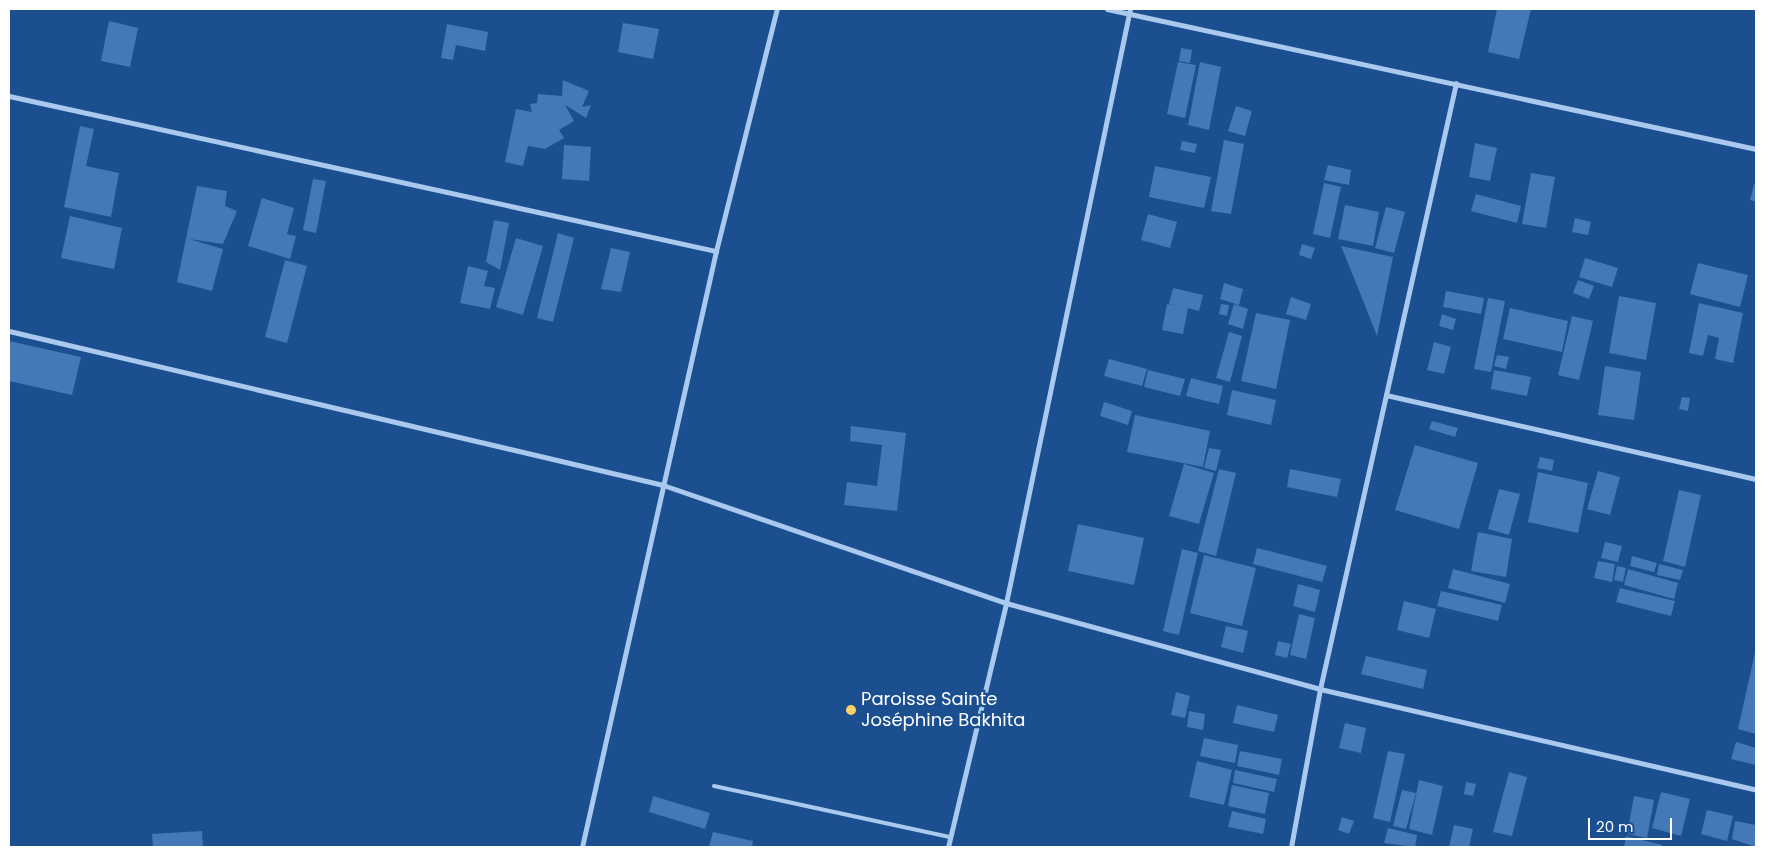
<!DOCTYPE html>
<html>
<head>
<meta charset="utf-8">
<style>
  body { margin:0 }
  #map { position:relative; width:1765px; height:856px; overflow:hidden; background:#1b4f8f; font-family:Poppins,sans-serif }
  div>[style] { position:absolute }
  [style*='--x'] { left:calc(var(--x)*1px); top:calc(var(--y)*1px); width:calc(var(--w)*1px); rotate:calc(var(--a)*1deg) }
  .building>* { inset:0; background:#4478b7 }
  .service>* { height:4px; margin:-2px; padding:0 2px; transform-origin:2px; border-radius:2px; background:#a9c9ee }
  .minor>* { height:5px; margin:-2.5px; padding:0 2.5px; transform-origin:2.5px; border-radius:2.5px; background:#a9c9ee }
  .dots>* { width:14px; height:14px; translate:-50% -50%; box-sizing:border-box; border:2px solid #1b4f8f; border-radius:50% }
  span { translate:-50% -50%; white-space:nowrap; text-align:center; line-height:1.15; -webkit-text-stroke:4.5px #1b4f8f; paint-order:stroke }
  .poi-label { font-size:18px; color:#fff }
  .left { translate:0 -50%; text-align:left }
  .frame { position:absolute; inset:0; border:10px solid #fff; pointer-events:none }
  .scale { position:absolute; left:1588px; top:818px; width:84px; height:22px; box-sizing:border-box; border:2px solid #fff; border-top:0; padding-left:6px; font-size:15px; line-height:18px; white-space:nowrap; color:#fff; -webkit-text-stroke:4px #1b4f8f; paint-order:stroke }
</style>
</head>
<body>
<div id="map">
  <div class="building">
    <i style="clip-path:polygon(1497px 9px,1531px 9px,1519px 59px,1488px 52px)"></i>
    <i style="clip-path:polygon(109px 21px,138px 28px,130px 67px,101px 61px)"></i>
    <i style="clip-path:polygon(623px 23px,659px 29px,653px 59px,618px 52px)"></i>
    <i style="clip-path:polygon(447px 24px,488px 32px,485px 51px,456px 45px,453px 60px,441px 58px)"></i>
    <i style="clip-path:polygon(1181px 48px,1192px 50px,1190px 63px,1179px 61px)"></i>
    <i style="clip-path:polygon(1178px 62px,1196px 65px,1185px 118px,1167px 114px)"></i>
    <i style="clip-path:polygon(1200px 62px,1221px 67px,1209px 130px,1188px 125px)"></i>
    <i style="clip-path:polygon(563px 80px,589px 91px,582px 107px,591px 105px,586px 118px,565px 105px,574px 121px,559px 130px,564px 138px,545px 149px,528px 146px,523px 166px,505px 162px,516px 109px,532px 112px,530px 104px,537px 103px,538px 94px,562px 96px)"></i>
    <i style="clip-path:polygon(1236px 106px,1252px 111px,1245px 136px,1228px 131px)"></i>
    <i style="clip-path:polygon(80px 126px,94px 129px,86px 166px,119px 173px,111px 217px,64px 207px)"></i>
    <i style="clip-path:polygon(1224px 140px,1244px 144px,1231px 214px,1211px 211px)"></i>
    <i style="clip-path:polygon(1182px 141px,1197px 144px,1195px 153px,1180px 150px)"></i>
    <i style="clip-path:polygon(1475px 143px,1497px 148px,1490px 181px,1469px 177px)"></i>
    <i style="clip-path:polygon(564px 145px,591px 147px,589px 181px,562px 179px)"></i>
    <i style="clip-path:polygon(1328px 165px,1351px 170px,1349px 185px,1324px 180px)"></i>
    <i style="clip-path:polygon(1155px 166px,1211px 177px,1204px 208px,1149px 197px)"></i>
    <i style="clip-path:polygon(1531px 173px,1555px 177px,1546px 228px,1522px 224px)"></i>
    <i style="clip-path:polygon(313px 179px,326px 181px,316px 233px,303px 230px)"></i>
    <i style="clip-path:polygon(1324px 183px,1341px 187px,1330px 238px,1313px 234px)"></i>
    <i style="clip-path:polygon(1754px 184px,1756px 185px,1756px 202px,1750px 200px)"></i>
    <i style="clip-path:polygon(197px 186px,227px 191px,225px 206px,237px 211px,223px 244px,189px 239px,223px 249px,212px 291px,177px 282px)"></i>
    <i style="clip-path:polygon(1476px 194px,1521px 206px,1517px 223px,1471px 211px)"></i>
    <i style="clip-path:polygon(262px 198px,294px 208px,287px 234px,296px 236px,290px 259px,248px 246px)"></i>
    <i style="clip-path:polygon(1345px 205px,1379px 212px,1373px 246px,1338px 239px)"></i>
    <i style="clip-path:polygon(1386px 207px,1405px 212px,1394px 253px,1375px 248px)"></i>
    <i style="clip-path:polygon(1148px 214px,1177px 222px,1170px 248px,1141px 240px)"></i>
    <i style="clip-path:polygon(70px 216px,122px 228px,114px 269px,61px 258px)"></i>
    <i style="clip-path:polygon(1575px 218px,1591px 222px,1588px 235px,1572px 232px)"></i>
    <i style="clip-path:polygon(494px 220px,509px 223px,500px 270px,486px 262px)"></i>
    <i style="clip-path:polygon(558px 233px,574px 238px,553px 322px,537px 318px)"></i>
    <i style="clip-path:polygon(516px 238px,543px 246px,523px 315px,496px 307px)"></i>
    <i style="clip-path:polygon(1302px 244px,1315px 248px,1311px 259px,1299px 255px)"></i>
    <i style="clip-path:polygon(1341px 246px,1393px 257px,1377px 336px,1360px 293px)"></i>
    <i style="clip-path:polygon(611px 248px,630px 252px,621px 292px,601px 289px)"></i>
    <i style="clip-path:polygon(1585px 258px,1618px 268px,1612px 287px,1579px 277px)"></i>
    <i style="clip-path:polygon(285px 260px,307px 266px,287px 343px,265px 337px)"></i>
    <i style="clip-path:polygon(1698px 263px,1748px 275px,1740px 307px,1690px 294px)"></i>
    <i style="clip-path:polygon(468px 266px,488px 271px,484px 286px,495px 288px,490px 309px,460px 303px)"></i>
    <i style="clip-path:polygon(1578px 280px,1594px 286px,1589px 299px,1573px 293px)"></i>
    <i style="clip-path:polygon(1224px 283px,1243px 289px,1239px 305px,1220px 299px)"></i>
    <i style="clip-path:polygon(1173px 288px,1203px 295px,1199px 311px,1188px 308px,1183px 334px,1162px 330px,1167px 304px,1177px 306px,1169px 304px)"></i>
    <i style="clip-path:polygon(1446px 291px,1484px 298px,1481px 314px,1443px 307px)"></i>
    <i style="clip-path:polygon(1619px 296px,1656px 303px,1646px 360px,1609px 353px)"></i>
    <i style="clip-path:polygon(1291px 297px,1311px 304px,1306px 320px,1286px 314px)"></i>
    <i style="clip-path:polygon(1488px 298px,1505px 301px,1491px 372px,1474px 369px)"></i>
    <i style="clip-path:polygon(1699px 303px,1743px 313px,1733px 363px,1715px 359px,1719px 338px,1708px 335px,1703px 356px,1689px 353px)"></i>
    <i style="clip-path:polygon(1221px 304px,1229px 305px,1227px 316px,1219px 314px)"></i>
    <i style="clip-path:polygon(1234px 304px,1248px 309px,1243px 329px,1228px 324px)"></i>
    <i style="clip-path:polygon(1510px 308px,1568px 321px,1562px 352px,1503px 339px)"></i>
    <i style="clip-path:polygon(1256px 313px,1290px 320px,1276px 389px,1241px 381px)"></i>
    <i style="clip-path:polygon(1442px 314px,1456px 319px,1453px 330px,1439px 326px)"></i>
    <i style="clip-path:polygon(1572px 316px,1593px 321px,1579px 380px,1558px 375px)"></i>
    <i style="clip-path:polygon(1229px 332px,1242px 336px,1230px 382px,1216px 378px)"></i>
    <i style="clip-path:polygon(9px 341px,81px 357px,72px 395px,9px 381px)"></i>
    <i style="clip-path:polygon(1434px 342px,1451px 347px,1444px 374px,1427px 370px)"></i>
    <i style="clip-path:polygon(1497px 355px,1509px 357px,1506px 369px,1494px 366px)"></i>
    <i style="clip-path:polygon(1109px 359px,1147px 369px,1142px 386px,1104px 376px)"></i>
    <i style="clip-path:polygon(1605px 366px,1641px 372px,1634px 420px,1598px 415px)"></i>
    <i style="clip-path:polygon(1148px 370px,1185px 379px,1180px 396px,1144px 387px)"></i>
    <i style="clip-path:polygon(1494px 370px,1531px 377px,1527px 396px,1491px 389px)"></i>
    <i style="clip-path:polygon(1191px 378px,1223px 386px,1219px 404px,1186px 396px)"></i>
    <i style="clip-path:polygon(1232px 390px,1276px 400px,1271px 425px,1227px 415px)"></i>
    <i style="clip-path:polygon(1682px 397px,1690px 398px,1688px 411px,1679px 409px)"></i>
    <i style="clip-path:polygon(1104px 402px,1132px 411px,1128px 425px,1100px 416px)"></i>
    <i style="clip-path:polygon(1135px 415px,1210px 431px,1203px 467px,1127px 452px)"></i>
    <i style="clip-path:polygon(1432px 421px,1458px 428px,1455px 437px,1429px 429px)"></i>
    <i style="clip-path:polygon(851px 426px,906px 433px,897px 511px,844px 505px,847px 482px,877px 486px,882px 445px,850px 441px)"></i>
    <i style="clip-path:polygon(1415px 445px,1478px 463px,1459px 529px,1395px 510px)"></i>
    <i style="clip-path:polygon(1209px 448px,1221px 450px,1216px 471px,1204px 468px)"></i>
    <i style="clip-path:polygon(1540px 457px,1554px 460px,1552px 471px,1537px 468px)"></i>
    <i style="clip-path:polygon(1184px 464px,1214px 473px,1199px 524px,1169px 516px)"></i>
    <i style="clip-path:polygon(1219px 469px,1236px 473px,1216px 556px,1198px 551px)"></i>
    <i style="clip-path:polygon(1290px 469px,1341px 479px,1337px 497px,1287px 487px)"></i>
    <i style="clip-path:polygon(1598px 471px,1620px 477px,1610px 515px,1587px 509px)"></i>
    <i style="clip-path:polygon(1538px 472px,1588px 483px,1578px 533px,1528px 522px)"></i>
    <i style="clip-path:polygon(1499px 489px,1520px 494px,1509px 535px,1488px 529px)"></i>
    <i style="clip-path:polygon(1679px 490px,1701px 495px,1685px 567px,1663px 561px)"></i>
    <i style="clip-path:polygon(1078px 524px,1144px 538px,1134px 585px,1068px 571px)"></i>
    <i style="clip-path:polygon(1478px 532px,1512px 539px,1506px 577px,1471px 571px)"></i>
    <i style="clip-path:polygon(1605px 542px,1622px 546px,1618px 562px,1601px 558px)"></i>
    <i style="clip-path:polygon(1257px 548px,1327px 566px,1322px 582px,1253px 564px)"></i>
    <i style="clip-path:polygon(1182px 549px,1198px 553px,1179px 635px,1163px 631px)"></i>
    <i style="clip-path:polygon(1204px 555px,1256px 568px,1242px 626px,1190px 613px)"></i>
    <i style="clip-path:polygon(1632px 556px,1657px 563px,1654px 572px,1630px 566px)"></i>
    <i style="clip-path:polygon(1598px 561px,1615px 564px,1612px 582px,1594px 578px)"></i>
    <i style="clip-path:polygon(1659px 564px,1683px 570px,1680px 580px,1657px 575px)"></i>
    <i style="clip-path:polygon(1617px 566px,1626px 568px,1623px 582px,1614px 580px)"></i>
    <i style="clip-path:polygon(1453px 569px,1510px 584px,1505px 603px,1448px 588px)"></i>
    <i style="clip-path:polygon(1628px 569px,1678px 583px,1674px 599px,1624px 585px)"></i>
    <i style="clip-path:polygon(1298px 584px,1320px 590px,1315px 612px,1293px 606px)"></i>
    <i style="clip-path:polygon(1620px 588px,1675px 601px,1671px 616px,1616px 602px)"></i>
    <i style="clip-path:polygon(1441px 591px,1502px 605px,1498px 621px,1437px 606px)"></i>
    <i style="clip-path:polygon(1404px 601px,1436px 609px,1429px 638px,1397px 630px)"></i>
    <i style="clip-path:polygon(1299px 614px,1315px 618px,1306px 659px,1290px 655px)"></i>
    <i style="clip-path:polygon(1226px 626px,1248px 631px,1243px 653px,1221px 647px)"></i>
    <i style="clip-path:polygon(1278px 641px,1291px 644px,1287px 658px,1275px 655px)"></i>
    <i style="clip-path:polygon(1756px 648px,1756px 734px,1738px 729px)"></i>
    <i style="clip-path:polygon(1366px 656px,1427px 670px,1423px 689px,1361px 674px)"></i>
    <i style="clip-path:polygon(1176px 692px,1190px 696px,1185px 718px,1171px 715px)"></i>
    <i style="clip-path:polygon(1237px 705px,1278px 715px,1274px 732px,1233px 723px)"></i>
    <i style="clip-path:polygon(1189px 711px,1205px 714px,1203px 730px,1187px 727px)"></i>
    <i style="clip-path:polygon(1345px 723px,1366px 728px,1361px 753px,1339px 748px)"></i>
    <i style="clip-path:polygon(1204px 738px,1238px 745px,1235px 763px,1200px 756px)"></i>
    <i style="clip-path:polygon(1736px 742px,1756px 748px,1756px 765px,1731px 759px)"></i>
    <i style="clip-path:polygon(1240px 751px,1282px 759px,1279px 775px,1237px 766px)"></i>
    <i style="clip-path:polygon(1388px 751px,1405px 754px,1390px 822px,1373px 818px)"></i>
    <i style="clip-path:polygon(1197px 761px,1232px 770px,1224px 805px,1189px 797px)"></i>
    <i style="clip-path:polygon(1235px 770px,1277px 779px,1274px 792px,1233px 783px)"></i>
    <i style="clip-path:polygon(1509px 772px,1527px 777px,1512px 836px,1493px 832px)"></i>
    <i style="clip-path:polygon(1419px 780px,1443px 786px,1432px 835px,1409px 829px)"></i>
    <i style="clip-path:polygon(1466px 782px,1476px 784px,1473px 796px,1464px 794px)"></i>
    <i style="clip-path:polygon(1232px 785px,1269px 793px,1265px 814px,1228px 806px)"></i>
    <i style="clip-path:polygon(1402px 790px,1416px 793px,1406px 829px,1393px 826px)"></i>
    <i style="clip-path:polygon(1661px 792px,1690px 799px,1681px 836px,1652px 828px)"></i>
    <i style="clip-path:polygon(653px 796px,710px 813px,705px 829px,649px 812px)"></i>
    <i style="clip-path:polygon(1634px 796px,1654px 800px,1647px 838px,1627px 834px)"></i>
    <i style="clip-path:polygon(1707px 810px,1733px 816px,1727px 841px,1701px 834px)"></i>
    <i style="clip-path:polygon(1232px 811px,1266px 819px,1263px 834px,1228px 827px)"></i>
    <i style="clip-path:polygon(1342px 817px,1354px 821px,1349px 834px,1338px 830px)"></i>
    <i style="clip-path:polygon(1735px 821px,1756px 825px,1756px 847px,1732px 839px)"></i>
    <i style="clip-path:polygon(1454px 825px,1473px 829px,1469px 847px,1449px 847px)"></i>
    <i style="clip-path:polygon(1388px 828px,1417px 835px,1415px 847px,1384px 843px)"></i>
    <i style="clip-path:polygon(202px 831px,203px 847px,153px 847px,152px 834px)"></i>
    <i style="clip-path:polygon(713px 832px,753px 841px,752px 847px,709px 847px)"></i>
    <i style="clip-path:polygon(1626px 836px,1662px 845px,1662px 847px,1624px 847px)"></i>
  </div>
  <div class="service">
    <i style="--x:714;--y:786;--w:241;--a:12.2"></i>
  </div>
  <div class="minor">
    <i style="--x:1107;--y:9;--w:664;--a:12.17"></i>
    <i style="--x:9;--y:96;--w:724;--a:12.37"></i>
    <i style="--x:9;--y:331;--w:672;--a:13.25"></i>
    <i style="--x:663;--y:485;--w:363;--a:19"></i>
    <i style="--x:1006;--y:603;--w:326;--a:15.3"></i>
    <i style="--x:1320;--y:689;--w:448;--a:13"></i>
    <i style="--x:1386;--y:395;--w:379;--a:12.8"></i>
    <i style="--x:582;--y:847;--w:611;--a:-77.33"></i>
    <i style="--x:716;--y:251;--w:250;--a:-75.9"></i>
    <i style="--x:948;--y:847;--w:251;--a:-76.6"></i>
    <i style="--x:1006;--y:603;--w:607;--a:-78.21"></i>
    <i style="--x:1291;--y:847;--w:161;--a:-79.6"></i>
    <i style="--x:1320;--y:689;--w:621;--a:-77.35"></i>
  </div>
  <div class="dots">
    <i style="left:851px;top:710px;background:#ffd166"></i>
  </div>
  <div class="poi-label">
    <span class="left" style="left:861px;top:710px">Paroisse Sainte<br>Joséphine Bakhita</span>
  </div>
  <div class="frame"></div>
  <div class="scale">20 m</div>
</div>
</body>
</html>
